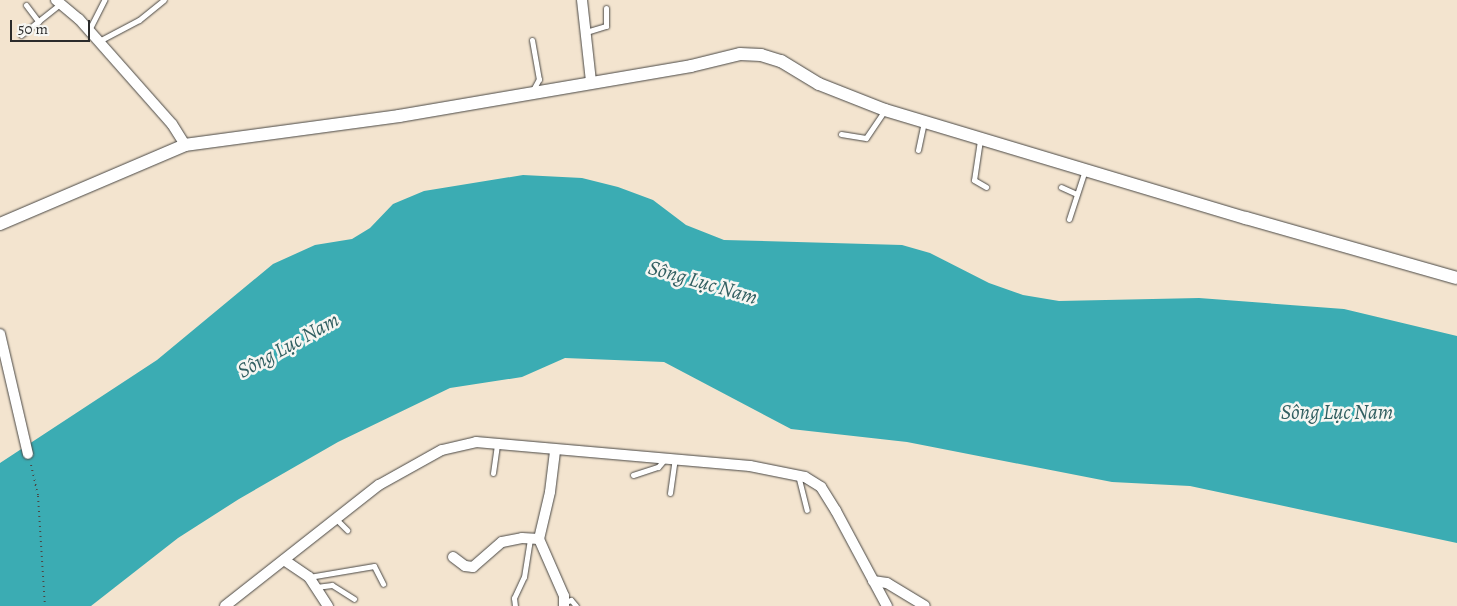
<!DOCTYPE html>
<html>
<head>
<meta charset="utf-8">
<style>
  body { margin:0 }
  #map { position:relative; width:1457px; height:606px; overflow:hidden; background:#f3e4cf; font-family:Alegreya,serif }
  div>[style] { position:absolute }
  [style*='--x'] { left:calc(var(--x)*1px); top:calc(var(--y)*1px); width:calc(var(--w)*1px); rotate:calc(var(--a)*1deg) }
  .water>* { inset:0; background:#3bacb3 }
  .path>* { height:2px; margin-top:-1px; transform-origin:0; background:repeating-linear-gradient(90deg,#494744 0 1px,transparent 0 5px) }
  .roads { filter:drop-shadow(0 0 1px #494744) drop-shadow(0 0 1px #494744) }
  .service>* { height:5px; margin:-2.5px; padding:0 2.5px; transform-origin:2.5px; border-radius:2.5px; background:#fff }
  .minor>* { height:10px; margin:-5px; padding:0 5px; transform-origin:5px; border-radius:5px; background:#fff }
  .tertiary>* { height:12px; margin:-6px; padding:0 6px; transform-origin:6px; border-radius:6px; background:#fff }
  span { translate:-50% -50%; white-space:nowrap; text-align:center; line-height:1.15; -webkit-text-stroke:5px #f6f6f2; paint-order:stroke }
  .water-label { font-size:21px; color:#315f61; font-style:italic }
  .scale { position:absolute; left:10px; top:20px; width:80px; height:22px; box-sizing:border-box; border:2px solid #2b2b2b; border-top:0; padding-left:6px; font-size:15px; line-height:18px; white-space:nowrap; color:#2b2b2b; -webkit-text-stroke:4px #f6f6f2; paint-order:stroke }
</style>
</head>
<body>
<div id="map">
  <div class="water">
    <i style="clip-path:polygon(523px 175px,582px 178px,618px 187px,653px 200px,686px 225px,724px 240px,902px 245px,930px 253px,989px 283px,1023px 295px,1059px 301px,1199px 298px,1344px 309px,1457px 336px,1457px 543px,1190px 486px,1112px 482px,907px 442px,791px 429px,664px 362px,565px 358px,522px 377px,450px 388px,338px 442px,239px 499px,178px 538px,91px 606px,0 606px,0 463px,157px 360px,273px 264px,315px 245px,352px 239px,370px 228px,393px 204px,424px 191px)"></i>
  </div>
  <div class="path">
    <i style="--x:31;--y:465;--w:32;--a:77"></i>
    <i style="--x:38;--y:496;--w:110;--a:86.4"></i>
  </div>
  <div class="roads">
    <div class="service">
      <i style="--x:26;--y:5;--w:21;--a:53"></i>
      <i style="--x:89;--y:30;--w:34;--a:-63"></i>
      <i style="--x:586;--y:32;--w:21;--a:-17"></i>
      <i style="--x:606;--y:26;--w:18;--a:-90"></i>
      <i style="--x:21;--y:35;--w:50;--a:-38.5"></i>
      <i style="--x:532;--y:40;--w:40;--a:80"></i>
      <i style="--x:539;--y:79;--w:13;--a:119"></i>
      <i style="--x:99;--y:41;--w:45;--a:-27.7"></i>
      <i style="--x:139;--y:20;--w:32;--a:-39"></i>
      <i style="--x:841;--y:134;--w:25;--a:9"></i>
      <i style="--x:866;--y:138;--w:34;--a:-56"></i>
      <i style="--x:980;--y:140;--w:40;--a:98.5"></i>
      <i style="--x:974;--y:180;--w:14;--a:30"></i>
      <i style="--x:918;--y:150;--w:29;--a:-78"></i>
      <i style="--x:1061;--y:187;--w:17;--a:24"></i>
      <i style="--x:1069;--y:219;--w:52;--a:-71.9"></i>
      <i style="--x:493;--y:473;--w:29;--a:-82"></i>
      <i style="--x:633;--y:475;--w:26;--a:-18"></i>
      <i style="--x:658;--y:467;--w:11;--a:-49"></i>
      <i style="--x:798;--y:475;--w:36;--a:76"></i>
      <i style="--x:670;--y:493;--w:34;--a:-82"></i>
      <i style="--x:336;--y:519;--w:16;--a:45"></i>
      <i style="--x:309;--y:577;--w:66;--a:-9.6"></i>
      <i style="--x:374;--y:566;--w:20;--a:63"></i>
      <i style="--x:316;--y:587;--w:16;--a:-7"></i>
      <i style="--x:332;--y:585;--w:26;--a:32"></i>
      <i style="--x:565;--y:602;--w:6;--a:-18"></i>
      <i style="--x:571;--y:600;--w:8;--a:50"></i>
      <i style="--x:515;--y:606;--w:8;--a:-97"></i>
      <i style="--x:514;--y:598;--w:23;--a:-65"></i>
      <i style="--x:524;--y:577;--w:39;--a:-81"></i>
    </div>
    <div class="minor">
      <i style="--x:56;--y:0;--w:30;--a:40"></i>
      <i style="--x:79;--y:19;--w:140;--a:48.5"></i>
      <i style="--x:172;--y:124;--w:25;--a:58"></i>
      <i style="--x:582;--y:0;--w:82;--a:83.7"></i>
      <i style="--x:0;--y:334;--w:123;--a:76.9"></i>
      <i style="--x:539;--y:539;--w:62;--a:66.3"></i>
      <i style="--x:564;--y:596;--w:10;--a:90"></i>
      <i style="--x:453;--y:557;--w:15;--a:37"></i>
      <i style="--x:465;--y:566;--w:8;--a:7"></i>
      <i style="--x:473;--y:567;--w:38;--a:-41"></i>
      <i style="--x:502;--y:542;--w:20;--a:-11"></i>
      <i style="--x:522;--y:538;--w:17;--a:3"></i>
      <i style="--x:539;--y:539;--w:48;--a:-76.8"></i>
      <i style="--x:550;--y:492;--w:41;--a:-83"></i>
      <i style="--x:284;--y:560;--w:30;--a:34"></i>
      <i style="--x:309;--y:577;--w:35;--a:57"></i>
      <i style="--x:873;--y:581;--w:14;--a:8"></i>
      <i style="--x:887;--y:583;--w:44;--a:31.2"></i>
      <i style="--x:225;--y:606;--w:196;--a:-38.2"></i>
      <i style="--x:379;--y:485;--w:72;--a:-29.1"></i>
      <i style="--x:442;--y:450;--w:35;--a:-13"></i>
      <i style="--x:476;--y:442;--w:275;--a:5"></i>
      <i style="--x:750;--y:466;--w:56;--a:11.3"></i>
      <i style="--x:805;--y:477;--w:19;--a:32"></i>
      <i style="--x:821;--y:487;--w:28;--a:58"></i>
      <i style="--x:836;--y:511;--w:108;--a:61.8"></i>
    </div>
    <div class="tertiary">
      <i style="--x:0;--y:224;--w:201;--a:-23.1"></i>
      <i style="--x:185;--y:145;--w:216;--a:-7.7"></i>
      <i style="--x:399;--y:116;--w:296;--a:-9.7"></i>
      <i style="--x:691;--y:66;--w:50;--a:-13.8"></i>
      <i style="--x:740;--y:54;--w:21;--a:3"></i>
      <i style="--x:761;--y:55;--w:21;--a:17"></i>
      <i style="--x:781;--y:61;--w:44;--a:31.2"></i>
      <i style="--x:819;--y:84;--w:71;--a:21.5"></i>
      <i style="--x:885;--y:110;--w:377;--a:16.7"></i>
      <i style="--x:1246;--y:218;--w:219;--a:15.9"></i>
    </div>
  </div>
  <div class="water-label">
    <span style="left:703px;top:282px;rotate:16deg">Sông Lục Nam</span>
    <span style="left:288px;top:345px;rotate:-29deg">Sông Lục Nam</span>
    <span style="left:1337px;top:412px">Sông Lục Nam</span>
  </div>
  <div class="scale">50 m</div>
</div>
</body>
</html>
